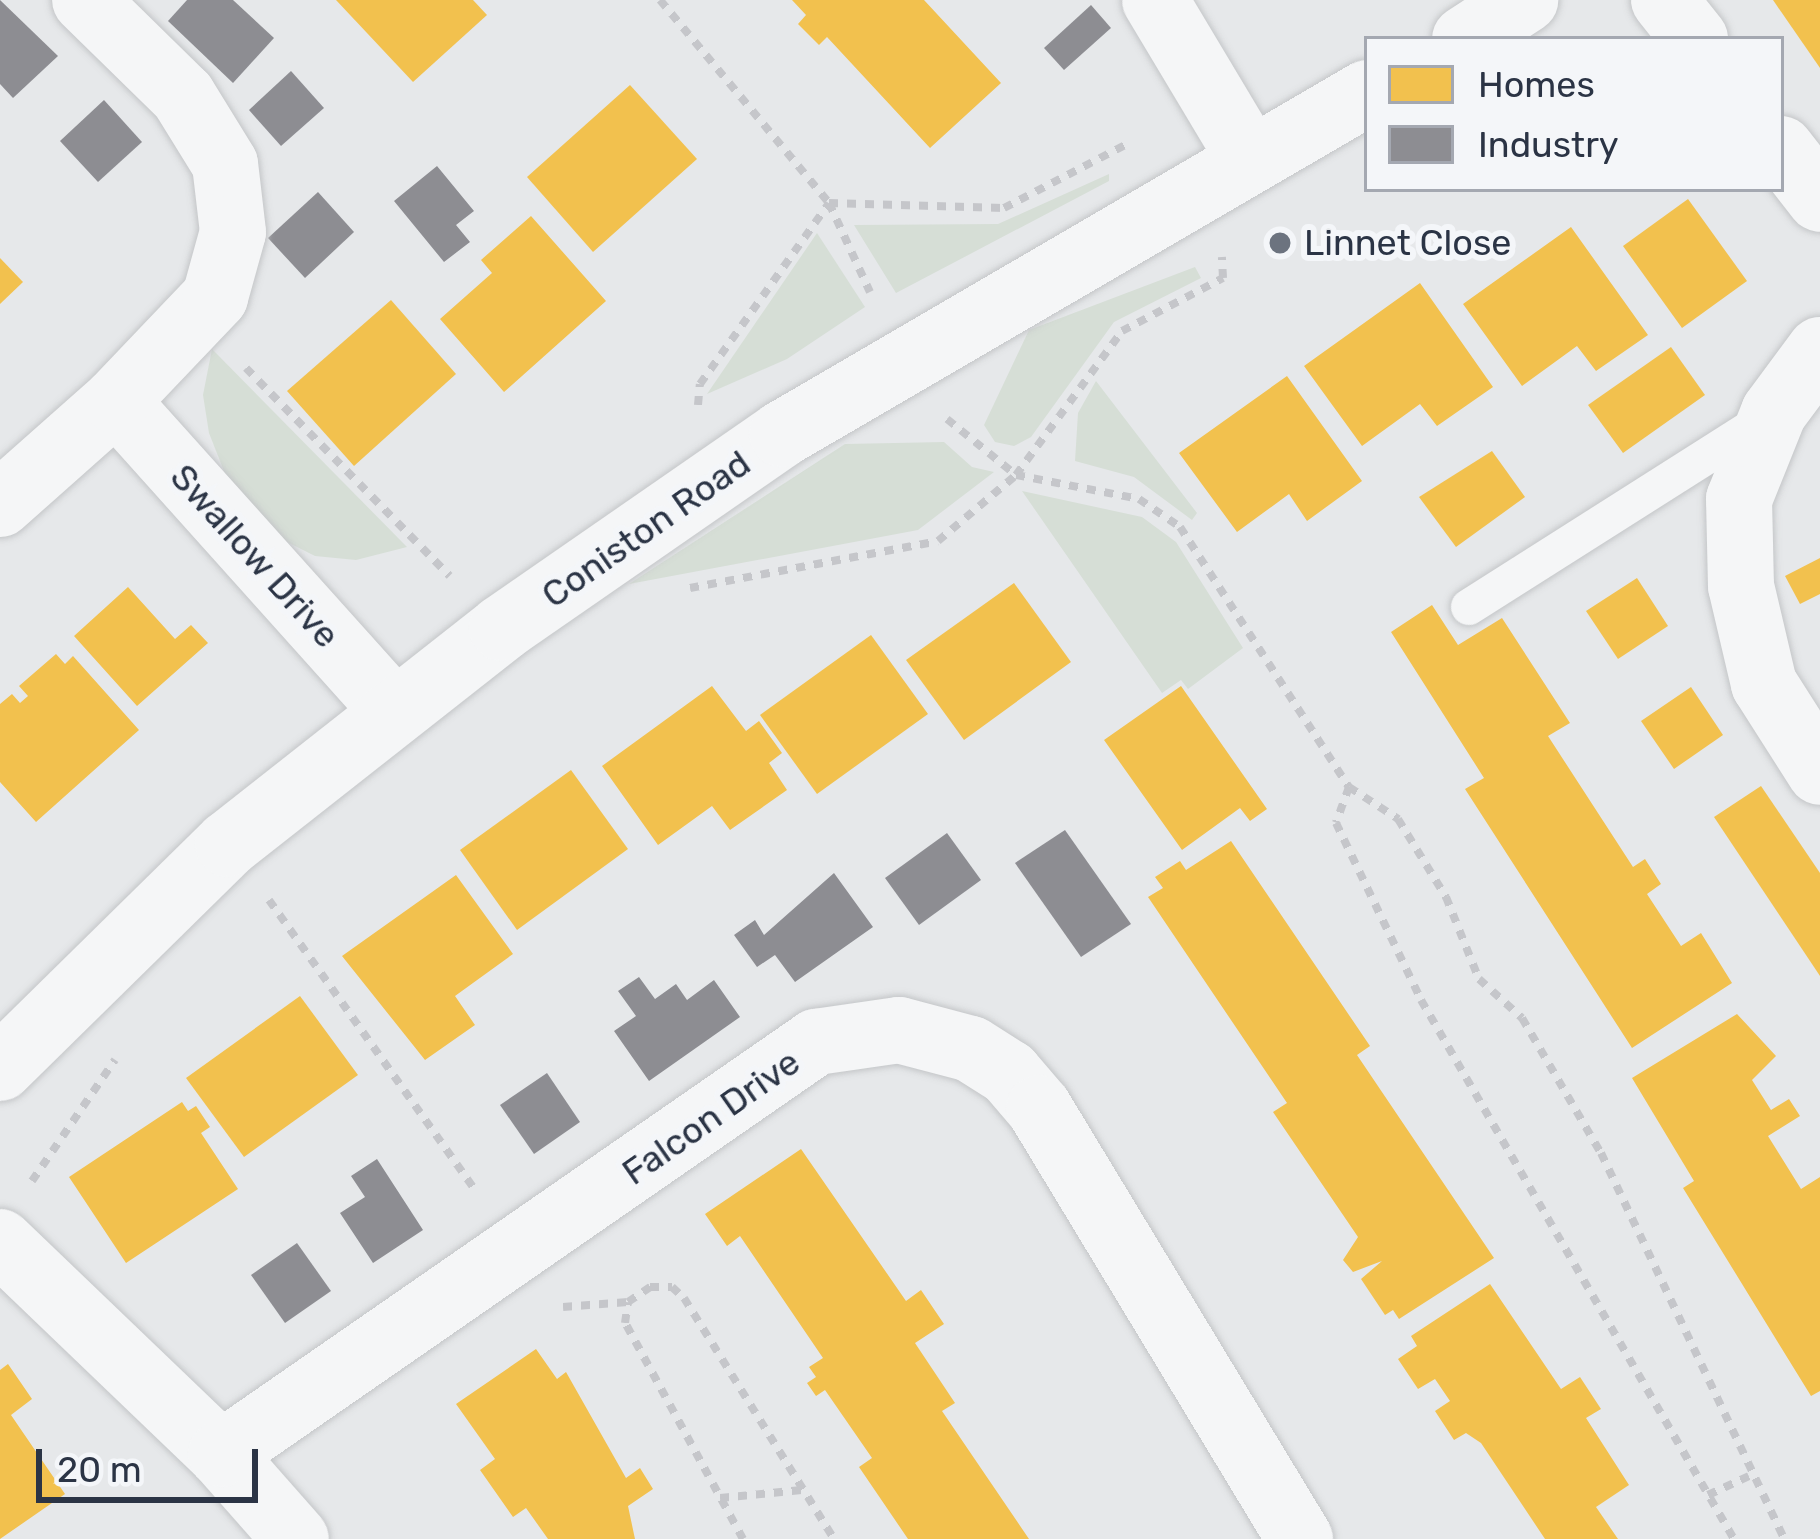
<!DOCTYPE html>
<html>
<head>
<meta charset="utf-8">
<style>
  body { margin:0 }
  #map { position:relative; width:1820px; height:1539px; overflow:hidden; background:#e6e8ea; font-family:Rubik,sans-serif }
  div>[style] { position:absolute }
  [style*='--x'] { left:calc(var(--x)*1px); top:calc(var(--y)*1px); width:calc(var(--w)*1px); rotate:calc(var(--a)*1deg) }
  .green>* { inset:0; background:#d6ded6 }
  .homes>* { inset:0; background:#f2c14e }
  .industry>* { inset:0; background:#8d8d92 }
  .path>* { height:8px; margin-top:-4px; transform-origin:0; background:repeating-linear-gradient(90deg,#c5c6ca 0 9px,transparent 0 18px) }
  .roads { filter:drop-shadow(0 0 3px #c4c6c8) drop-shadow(0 0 3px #c4c6c8) }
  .service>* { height:36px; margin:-18px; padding:0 18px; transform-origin:18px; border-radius:18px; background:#f5f6f7 }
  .minor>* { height:66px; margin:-33px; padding:0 33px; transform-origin:33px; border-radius:33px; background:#f5f6f7 }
  .tertiary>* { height:66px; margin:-33px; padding:0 33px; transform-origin:33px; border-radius:33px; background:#f5f6f7 }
  .dots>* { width:33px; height:33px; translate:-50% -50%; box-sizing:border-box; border:6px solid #f4f6f9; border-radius:50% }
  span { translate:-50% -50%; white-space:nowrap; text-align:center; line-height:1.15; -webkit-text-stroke:12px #f4f6f9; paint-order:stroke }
  .poi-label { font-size:36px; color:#2b3445 }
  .left { translate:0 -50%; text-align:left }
  .street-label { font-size:36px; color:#2b3445 }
  .legend { position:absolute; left:1364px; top:36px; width:420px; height:156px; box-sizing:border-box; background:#f4f6f9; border:3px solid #a4a8b1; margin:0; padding:15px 21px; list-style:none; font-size:36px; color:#2b3445 }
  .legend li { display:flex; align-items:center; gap:24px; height:60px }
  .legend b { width:60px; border:3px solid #a4a8b1 }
  .scale { position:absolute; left:36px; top:1449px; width:222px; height:54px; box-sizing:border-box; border:6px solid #2b3445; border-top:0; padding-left:15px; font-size:36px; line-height:42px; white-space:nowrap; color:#2b3445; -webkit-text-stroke:9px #f4f6f9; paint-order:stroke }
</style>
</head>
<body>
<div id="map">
  <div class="green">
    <i style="clip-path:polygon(1109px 174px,1109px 181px,896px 293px,854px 225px,998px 224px)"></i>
    <i style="clip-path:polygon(817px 233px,865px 307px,787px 359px,707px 394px)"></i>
    <i style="clip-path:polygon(1195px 267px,1201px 278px,1114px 322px,1031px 437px,1014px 446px,995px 442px,984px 425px,1029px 330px)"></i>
    <i style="clip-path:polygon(212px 349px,407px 547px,356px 560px,315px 556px,269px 533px,231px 489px,209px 433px,203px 395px)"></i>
    <i style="clip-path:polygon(1096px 381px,1197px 513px,1192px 520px,1134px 477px,1075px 461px,1078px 413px)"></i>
    <i style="clip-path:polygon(944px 442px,972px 467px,994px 472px,918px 530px,629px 584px,845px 444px)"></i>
    <i style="clip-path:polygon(1022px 491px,1142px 517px,1176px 542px,1243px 648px,1188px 689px,1181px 680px,1162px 693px)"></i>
  </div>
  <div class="homes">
    <i style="clip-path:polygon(336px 0,473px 0,487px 15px,413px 82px)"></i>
    <i style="clip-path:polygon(792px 0,924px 0,1001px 83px,930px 148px,827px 37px,819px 45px,798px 24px,806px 15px)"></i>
    <i style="clip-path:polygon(1773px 0,1820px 0,1820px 68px)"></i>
    <i style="clip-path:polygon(630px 85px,697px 159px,593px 252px,527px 177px)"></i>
    <i style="clip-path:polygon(1688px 199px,1747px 281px,1682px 328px,1623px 246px)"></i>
    <i style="clip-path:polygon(531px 216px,606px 301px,504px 392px,440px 319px,492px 273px,481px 260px)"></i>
    <i style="clip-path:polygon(1571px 227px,1648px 335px,1596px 371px,1577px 346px,1522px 386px,1463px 304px)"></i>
    <i style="clip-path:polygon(0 258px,23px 282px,0 304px)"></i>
    <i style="clip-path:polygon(1420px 283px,1493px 387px,1437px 426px,1420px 404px,1362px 446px,1304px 366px)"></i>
    <i style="clip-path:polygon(391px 300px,456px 374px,354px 466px,287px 391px)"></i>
    <i style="clip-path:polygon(1671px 347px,1705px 395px,1623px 453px,1588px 405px)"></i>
    <i style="clip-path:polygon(1287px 376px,1362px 481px,1307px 521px,1289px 494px,1237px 532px,1179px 453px)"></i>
    <i style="clip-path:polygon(1492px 451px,1525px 497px,1456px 547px,1419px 497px)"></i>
    <i style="clip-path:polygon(1820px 558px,1820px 594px,1800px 604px,1785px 576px)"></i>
    <i style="clip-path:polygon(1637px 578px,1668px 626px,1618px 659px,1586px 611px)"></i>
    <i style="clip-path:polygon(1014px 583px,1071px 662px,964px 740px,906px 660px)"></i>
    <i style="clip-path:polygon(128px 587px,175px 639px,191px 625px,208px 643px,137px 706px,74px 636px)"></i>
    <i style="clip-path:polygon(1432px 605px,1458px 645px,1502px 618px,1570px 723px,1548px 736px,1633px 867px,1645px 859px,1661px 884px,1647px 894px,1681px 946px,1701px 933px,1732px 983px,1632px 1048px,1465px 789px,1484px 778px,1391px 632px)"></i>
    <i style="clip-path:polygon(871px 635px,928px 714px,817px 794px,760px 715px)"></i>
    <i style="clip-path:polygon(56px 654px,65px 664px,73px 656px,139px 730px,36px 822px,0 782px,0 704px,12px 694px,20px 703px,28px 696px,19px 686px)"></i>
    <i style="clip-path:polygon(712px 686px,746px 731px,759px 721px,782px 753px,769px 763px,787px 790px,730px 830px,712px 806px,658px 845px,602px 766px)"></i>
    <i style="clip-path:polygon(1181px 686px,1267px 809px,1250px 821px,1240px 808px,1182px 850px,1104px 740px)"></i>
    <i style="clip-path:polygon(1691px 687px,1723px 735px,1674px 769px,1641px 721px)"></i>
    <i style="clip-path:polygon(571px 770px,628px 849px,517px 930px,460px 850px)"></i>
    <i style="clip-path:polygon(1761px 786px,1820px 873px,1820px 976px,1714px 817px)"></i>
    <i style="clip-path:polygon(1231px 841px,1370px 1046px,1357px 1055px,1494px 1258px,1399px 1319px,1393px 1310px,1385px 1315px,1361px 1279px,1382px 1261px,1353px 1272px,1343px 1260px,1358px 1237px,1273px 1112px,1287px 1103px,1148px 897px,1163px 888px,1155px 877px,1180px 861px,1186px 870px)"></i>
    <i style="clip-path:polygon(456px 875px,513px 954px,455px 996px,475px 1025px,425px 1060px,342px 956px)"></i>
    <i style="clip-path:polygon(300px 996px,358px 1075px,244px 1157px,186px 1078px)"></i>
    <i style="clip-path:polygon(1737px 1014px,1776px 1056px,1752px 1080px,1771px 1110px,1789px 1099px,1800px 1116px,1768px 1136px,1801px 1189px,1820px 1177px,1820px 1391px,1811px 1396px,1683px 1188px,1694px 1181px,1632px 1078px)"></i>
    <i style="clip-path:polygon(182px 1102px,188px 1111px,196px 1106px,210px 1127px,201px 1133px,238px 1189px,126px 1263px,69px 1177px)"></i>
    <i style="clip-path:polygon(801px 1149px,906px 1301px,921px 1290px,944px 1324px,915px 1343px,955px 1403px,942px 1411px,1029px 1539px,908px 1539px,859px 1467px,872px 1458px,825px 1390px,816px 1396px,807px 1383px,816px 1377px,809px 1367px,823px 1358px,740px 1236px,727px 1246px,705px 1214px)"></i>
    <i style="clip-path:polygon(1490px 1284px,1561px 1389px,1580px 1377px,1601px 1409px,1586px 1418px,1629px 1485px,1596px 1507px,1618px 1539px,1545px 1539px,1481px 1443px,1466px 1433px,1454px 1440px,1435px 1411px,1450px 1401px,1435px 1379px,1418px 1389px,1398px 1359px,1417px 1346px,1411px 1336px)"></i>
    <i style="clip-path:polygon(536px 1349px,557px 1379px,566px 1372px,626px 1478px,640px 1468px,653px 1489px,628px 1506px,635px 1539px,548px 1539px,526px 1508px,513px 1517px,480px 1470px,495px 1459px,456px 1404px)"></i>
    <i style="clip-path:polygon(8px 1364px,32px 1399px,11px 1415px,65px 1494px,0 1539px,0 1370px)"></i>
  </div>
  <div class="industry">
    <i style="clip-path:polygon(0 0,58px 56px,13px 98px,0 84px)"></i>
    <i style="clip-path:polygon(187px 0,233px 0,274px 38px,233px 83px,168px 21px)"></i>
    <i style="clip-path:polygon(1091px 5px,1111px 28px,1064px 70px,1044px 48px)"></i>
    <i style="clip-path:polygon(291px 71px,324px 108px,281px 146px,249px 110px)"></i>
    <i style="clip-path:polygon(104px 100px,142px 142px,98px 182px,60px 141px)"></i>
    <i style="clip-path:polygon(437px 166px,474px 211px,456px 225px,470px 242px,444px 262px,394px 201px)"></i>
    <i style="clip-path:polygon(318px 192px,354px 232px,305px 278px,268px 238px)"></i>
    <i style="clip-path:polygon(1065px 830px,1131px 924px,1081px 957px,1015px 863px)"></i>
    <i style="clip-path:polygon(947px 833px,981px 880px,919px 925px,885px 878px)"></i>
    <i style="clip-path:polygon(834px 873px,873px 927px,795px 982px,775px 955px,757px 967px,734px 935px,755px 920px,764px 935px)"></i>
    <i style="clip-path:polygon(639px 977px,655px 999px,676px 984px,687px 1000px,714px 980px,740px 1017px,649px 1081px,614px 1031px,636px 1016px,618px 991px)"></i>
    <i style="clip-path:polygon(547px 1073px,580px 1122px,534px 1154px,500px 1105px)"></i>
    <i style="clip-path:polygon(377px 1159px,423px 1230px,373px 1263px,340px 1213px,365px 1197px,351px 1176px)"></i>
    <i style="clip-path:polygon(297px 1243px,331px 1291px,285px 1323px,251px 1275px)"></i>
  </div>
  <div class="path">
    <i style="--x:660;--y:0;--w:264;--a:50.2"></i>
    <i style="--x:829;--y:203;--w:98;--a:65.3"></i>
    <i style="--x:246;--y:368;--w:291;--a:45.6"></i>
    <i style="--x:698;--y:405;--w:21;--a:-85"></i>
    <i style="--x:700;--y:384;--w:222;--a:-54.5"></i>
    <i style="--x:829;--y:203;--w:175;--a:1.6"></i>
    <i style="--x:1004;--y:208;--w:136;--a:-27.5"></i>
    <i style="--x:947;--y:419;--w:89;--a:39.1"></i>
    <i style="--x:1016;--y:475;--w:125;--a:11"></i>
    <i style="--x:1139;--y:499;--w:50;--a:34.3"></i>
    <i style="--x:1180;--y:527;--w:310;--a:57"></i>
    <i style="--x:1349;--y:787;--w:38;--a:110"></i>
    <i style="--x:1336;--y:823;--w:196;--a:64.3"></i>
    <i style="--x:1421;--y:1000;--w:623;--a:59.86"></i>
    <i style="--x:690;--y:588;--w:252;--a:-10.7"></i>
    <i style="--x:938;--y:541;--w:102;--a:-40.2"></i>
    <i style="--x:1016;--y:475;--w:179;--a:-53.6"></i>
    <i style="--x:1122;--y:331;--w:114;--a:-27.7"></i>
    <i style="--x:1223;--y:278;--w:21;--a:-93"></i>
    <i style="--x:1349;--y:787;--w:59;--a:33.1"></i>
    <i style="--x:1398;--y:819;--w:92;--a:58.4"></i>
    <i style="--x:1446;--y:897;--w:88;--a:68.1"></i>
    <i style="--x:1479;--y:979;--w:58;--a:42.2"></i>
    <i style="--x:1522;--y:1018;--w:156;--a:59.7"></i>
    <i style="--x:1601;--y:1153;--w:427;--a:64.6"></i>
    <i style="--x:269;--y:900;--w:357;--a:54.6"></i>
    <i style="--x:32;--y:1181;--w:147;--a:-55.6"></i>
    <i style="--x:563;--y:1307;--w:65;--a:-4.4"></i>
    <i style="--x:1708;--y:1495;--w:45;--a:-24.9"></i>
    <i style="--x:720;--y:1498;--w:82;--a:-5.6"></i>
    <i style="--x:743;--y:1539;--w:246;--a:-118.6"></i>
    <i style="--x:625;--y:1323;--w:21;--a:-82"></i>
    <i style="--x:628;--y:1302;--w:27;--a:-34"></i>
    <i style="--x:650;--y:1287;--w:22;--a:0"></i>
    <i style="--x:672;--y:1287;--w:16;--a:43"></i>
    <i style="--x:684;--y:1298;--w:284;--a:58.1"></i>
  </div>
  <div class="roads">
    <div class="service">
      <i style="--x:1469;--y:607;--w:351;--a:-32.4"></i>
    </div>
    <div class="minor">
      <i style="--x:1155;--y:0;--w:183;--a:59.1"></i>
      <i style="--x:1664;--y:0;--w:50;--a:51.5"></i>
      <i style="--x:1781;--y:149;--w:63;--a:52"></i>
      <i style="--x:1820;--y:350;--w:77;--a:126.6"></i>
      <i style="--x:1774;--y:412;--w:94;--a:111.9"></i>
      <i style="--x:1739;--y:499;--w:87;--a:88.7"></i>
      <i style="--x:1741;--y:586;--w:101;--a:76.8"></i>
      <i style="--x:1764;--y:684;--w:104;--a:57.5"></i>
      <i style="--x:116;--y:401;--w:415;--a:48.1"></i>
      <i style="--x:0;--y:504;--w:155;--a:-41.6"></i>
      <i style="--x:116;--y:401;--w:144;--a:-46.4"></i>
      <i style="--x:215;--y:297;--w:67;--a:-74.5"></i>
      <i style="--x:233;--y:232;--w:68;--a:-96.7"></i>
      <i style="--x:225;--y:164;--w:80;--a:-121.7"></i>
      <i style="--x:183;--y:96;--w:137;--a:-135.6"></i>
      <i style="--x:0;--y:1242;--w:306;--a:43.8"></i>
      <i style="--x:221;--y:1454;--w:113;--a:48.6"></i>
      <i style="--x:221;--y:1454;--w:724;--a:-34.7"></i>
      <i style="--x:816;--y:1042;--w:84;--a:-8.2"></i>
      <i style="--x:899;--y:1030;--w:74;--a:14.8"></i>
      <i style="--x:971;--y:1049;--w:45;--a:32.3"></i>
      <i style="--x:1009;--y:1073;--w:46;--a:49.4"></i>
      <i style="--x:1039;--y:1108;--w:504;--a:58.8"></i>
    </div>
    <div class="tertiary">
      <i style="--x:1465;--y:39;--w:72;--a:-33"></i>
      <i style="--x:0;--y:1068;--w:320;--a:-44.5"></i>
      <i style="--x:228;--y:844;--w:349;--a:-38.2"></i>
      <i style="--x:502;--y:628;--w:341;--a:-34.7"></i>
      <i style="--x:782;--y:434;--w:677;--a:-30.24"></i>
    </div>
  </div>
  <div class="dots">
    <i style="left:1280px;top:243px;background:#6c737f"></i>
  </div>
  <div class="poi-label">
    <span class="left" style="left:1304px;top:243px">Linnet Close</span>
  </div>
  <div class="street-label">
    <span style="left:646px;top:529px;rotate:-35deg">Coniston Road</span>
    <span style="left:255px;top:556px;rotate:48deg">Swallow Drive</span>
    <span style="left:711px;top:1117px;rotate:-35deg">Falcon Drive</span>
  </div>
  <ul class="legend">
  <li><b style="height:33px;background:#f2c14e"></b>Homes</li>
  <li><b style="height:33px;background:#8d8d92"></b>Industry</li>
  </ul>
  <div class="scale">20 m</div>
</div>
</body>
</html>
